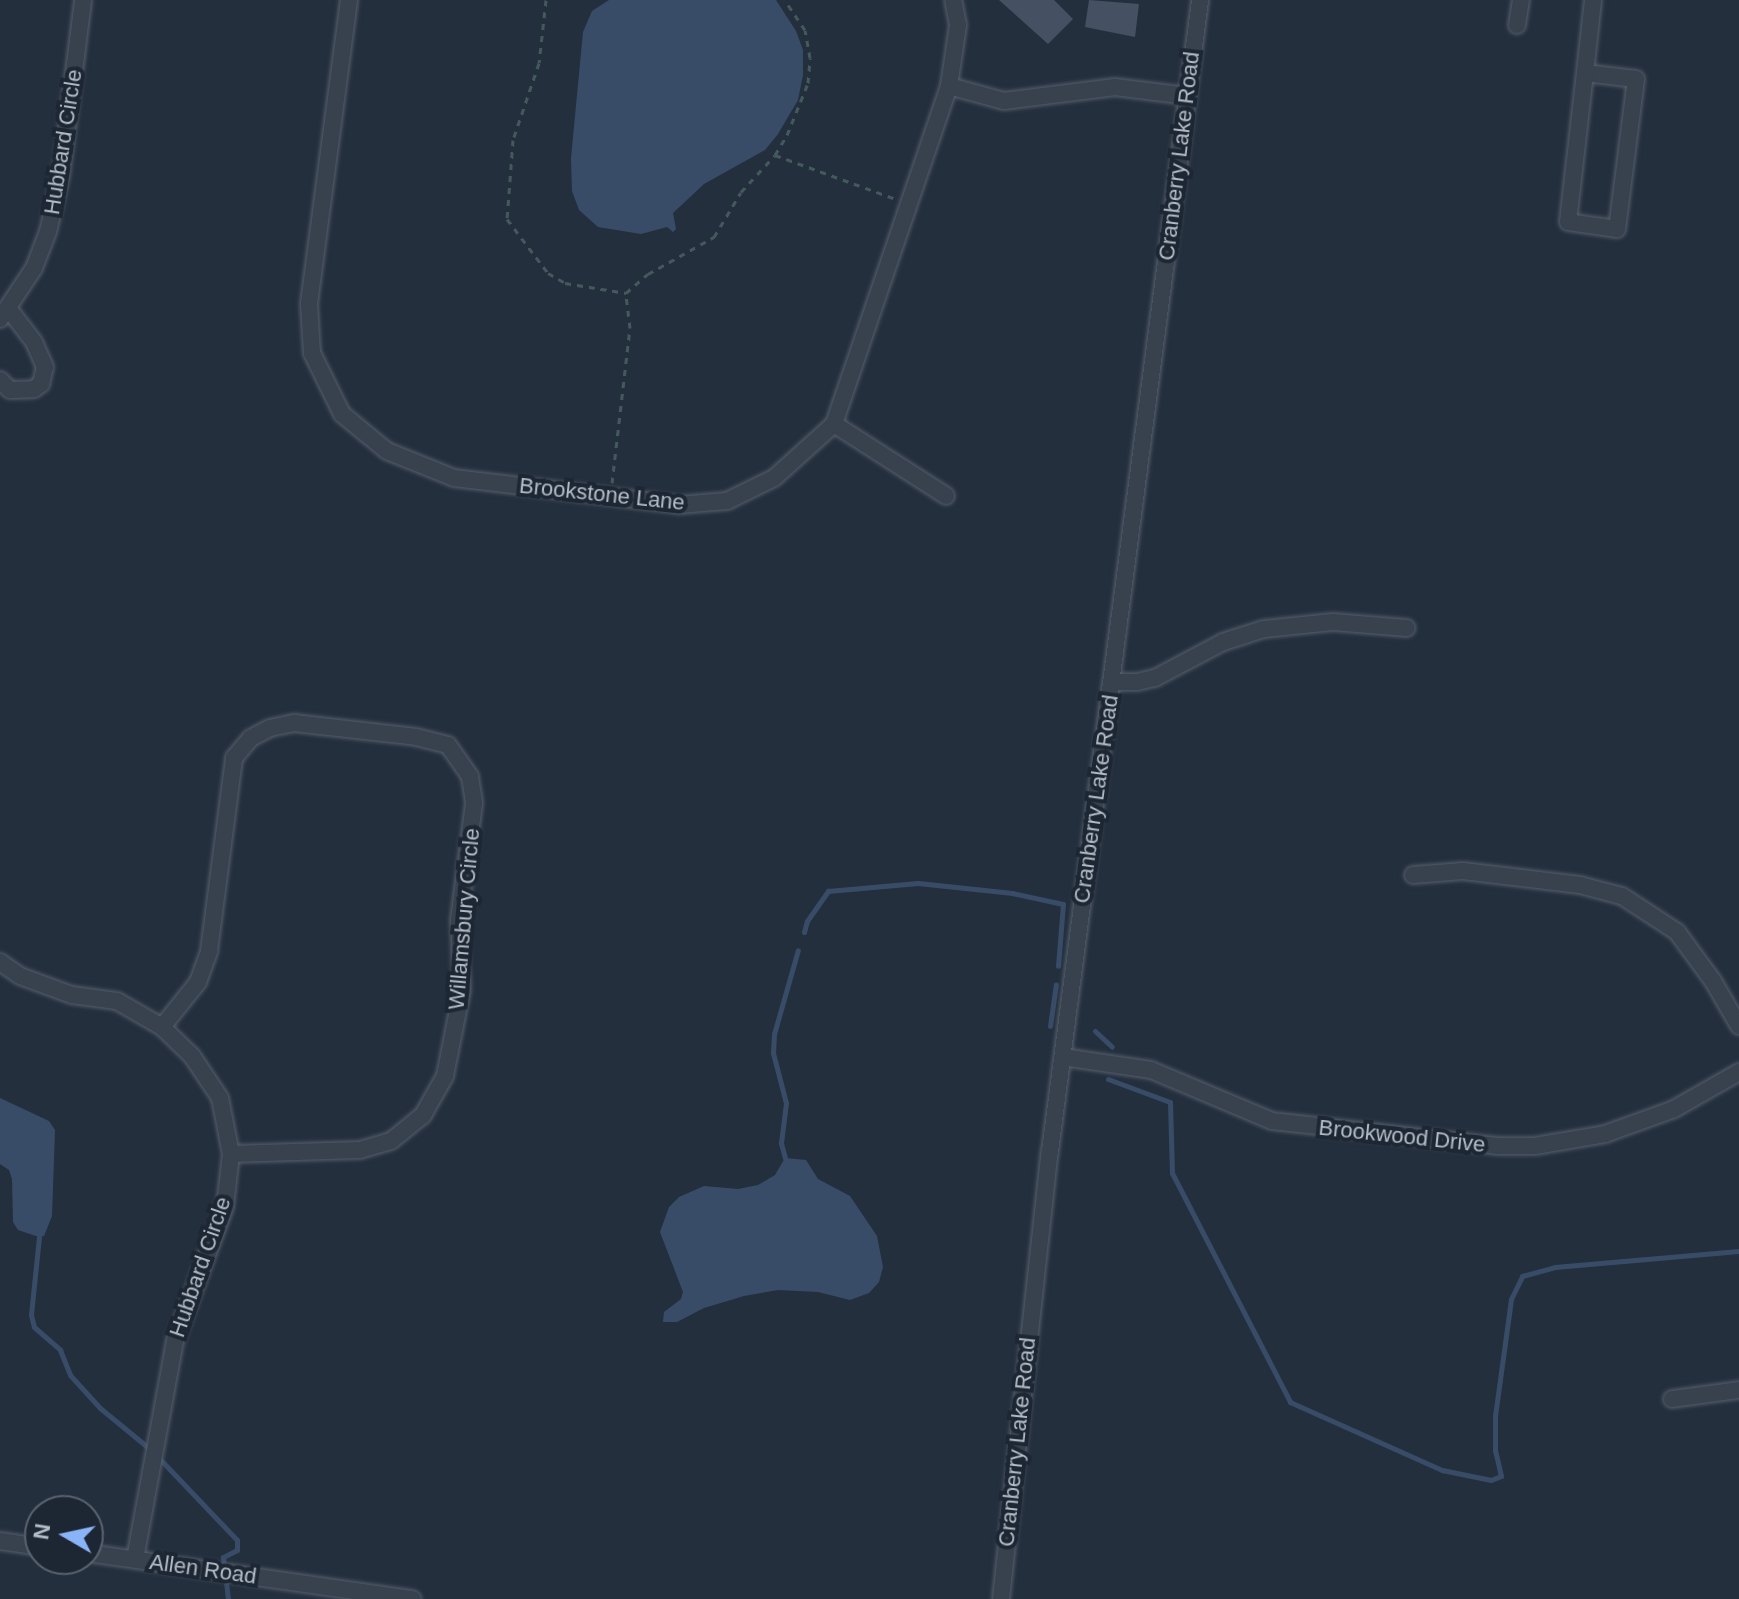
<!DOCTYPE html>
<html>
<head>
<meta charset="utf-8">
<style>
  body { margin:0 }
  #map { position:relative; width:1739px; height:1599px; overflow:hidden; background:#242f3e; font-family:Helvetica,sans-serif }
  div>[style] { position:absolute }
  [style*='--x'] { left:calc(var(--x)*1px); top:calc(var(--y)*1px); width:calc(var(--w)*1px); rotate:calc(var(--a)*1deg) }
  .water>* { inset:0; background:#394c67 }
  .stream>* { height:5px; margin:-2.5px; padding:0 2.5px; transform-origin:2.5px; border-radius:2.5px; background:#394c67 }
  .building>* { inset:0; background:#455162 }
  .path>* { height:3px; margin-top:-1.5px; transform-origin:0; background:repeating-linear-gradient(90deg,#44595c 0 6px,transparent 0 12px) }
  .roads { filter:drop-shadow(0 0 2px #565f6c) drop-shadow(0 0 2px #565f6c) }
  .minor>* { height:16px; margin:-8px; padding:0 8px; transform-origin:8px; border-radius:8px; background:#38414e }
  span { translate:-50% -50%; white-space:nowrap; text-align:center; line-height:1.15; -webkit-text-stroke:8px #1d2633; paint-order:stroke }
  .street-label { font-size:22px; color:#b4bcc9 }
  .north { position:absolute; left:24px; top:1495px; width:80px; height:80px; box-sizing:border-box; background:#1d2633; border:2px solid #59626f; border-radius:50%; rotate:279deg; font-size:22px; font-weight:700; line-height:32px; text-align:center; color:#b4bcc9 }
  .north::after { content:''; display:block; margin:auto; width:28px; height:36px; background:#8ab4f8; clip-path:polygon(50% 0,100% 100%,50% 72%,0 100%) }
</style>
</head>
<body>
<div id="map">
  <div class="water">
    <i style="clip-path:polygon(609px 0,776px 0,796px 31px,803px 50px,803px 75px,798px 100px,778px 134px,765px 150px,704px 184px,673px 213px,676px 229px,673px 232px,667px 227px,641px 234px,598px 227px,579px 210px,572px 191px,571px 158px,583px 32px,592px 11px)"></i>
    <i style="clip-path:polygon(0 1098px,49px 1121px,55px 1130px,52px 1216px,44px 1236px,39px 1237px,18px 1230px,13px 1222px,12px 1179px,9px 1170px,0 1164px)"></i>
    <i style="clip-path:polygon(785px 1158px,806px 1160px,818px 1179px,850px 1196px,877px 1236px,883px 1267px,879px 1282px,869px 1293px,850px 1300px,818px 1292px,778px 1290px,744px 1296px,704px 1308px,677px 1322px,663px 1322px,664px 1312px,681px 1299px,683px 1292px,660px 1232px,669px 1207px,679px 1197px,704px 1186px,738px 1189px,758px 1185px,775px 1175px)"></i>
  </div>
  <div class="stream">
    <i style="--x:804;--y:932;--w:11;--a:-75"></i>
    <i style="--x:807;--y:921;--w:37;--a:-55"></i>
    <i style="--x:828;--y:891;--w:90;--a:-5.1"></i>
    <i style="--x:918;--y:883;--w:95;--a:6.1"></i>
    <i style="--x:1012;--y:893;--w:52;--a:12.2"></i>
    <i style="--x:1063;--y:904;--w:62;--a:94.6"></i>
    <i style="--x:1050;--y:1026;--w:42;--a:-81.9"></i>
    <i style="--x:1095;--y:1031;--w:23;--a:43"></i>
    <i style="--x:1108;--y:1079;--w:66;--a:20.4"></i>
    <i style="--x:1170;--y:1102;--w:71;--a:88.4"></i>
    <i style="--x:1172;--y:1173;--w:258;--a:62.7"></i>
    <i style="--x:1290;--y:1402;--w:167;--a:24.1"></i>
    <i style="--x:1442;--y:1470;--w:50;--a:11.5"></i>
    <i style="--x:1491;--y:1480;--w:11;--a:-22"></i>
    <i style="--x:1501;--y:1476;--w:26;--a:-103"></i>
    <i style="--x:1495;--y:1451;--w:35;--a:-90"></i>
    <i style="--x:1495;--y:1416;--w:118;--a:-82.2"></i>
    <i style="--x:1511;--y:1299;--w:25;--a:-64"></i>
    <i style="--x:1522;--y:1276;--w:34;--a:-15"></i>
    <i style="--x:1555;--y:1267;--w:185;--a:-5"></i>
    <i style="--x:785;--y:1158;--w:16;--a:-105"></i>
    <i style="--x:781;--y:1143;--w:40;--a:-82.9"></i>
    <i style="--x:786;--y:1103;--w:52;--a:-104.6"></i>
    <i style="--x:773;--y:1053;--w:19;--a:-87"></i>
    <i style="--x:774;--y:1034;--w:87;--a:-74.1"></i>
    <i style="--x:39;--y:1237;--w:78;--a:95.9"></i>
    <i style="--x:31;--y:1315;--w:12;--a:76"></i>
    <i style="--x:34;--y:1327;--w:35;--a:41"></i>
    <i style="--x:60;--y:1350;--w:27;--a:68"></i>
    <i style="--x:70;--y:1375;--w:45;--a:47.7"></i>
    <i style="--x:100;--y:1408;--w:65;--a:39.4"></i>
    <i style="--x:157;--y:1456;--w:116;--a:46.4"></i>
    <i style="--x:237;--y:1540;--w:10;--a:90"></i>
    <i style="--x:237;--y:1550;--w:16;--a:153"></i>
    <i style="--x:223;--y:1557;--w:42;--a:83.2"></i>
  </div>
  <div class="building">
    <i style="clip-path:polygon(999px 0,1054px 0,1073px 19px,1048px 44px)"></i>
    <i style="clip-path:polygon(1089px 0,1139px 4px,1135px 37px,1085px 27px)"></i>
  </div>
  <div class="path">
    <i style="--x:546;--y:0;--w:63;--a:96.3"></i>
    <i style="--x:539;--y:63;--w:81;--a:108.7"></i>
    <i style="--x:513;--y:140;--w:79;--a:94.3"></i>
    <i style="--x:507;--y:219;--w:68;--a:52.8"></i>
    <i style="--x:548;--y:273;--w:20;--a:30"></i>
    <i style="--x:565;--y:283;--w:62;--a:9.3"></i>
    <i style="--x:626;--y:293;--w:29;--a:-41"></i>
    <i style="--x:648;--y:274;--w:76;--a:-29.3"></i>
    <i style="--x:714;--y:237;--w:52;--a:-59"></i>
    <i style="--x:741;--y:192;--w:50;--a:-47.4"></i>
    <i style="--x:775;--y:155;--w:23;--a:-59"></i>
    <i style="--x:787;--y:135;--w:56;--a:-68"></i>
    <i style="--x:808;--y:83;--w:25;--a:-85"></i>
    <i style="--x:810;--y:58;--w:28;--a:-100"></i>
    <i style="--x:805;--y:30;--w:36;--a:-124"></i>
    <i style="--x:775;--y:155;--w:129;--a:20"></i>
    <i style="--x:612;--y:483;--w:156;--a:-83.4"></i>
    <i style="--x:630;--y:328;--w:35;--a:-97"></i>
  </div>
  <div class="roads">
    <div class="minor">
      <i style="--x:349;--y:0;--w:307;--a:97.5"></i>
      <i style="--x:309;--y:304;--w:49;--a:86.5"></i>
      <i style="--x:312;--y:353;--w:68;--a:63.8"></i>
      <i style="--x:342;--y:414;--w:58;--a:39.4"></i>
      <i style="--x:387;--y:451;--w:72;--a:21.9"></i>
      <i style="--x:454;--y:478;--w:227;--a:6.8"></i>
      <i style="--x:679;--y:505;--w:48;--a:-4.8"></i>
      <i style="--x:727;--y:501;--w:52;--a:-26.1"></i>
      <i style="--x:774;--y:478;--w:81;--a:-42"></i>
      <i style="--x:834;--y:424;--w:357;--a:-71.2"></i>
      <i style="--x:949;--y:86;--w:62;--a:-81.6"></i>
      <i style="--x:958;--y:25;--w:25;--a:-101"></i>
      <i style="--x:1517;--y:25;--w:25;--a:-81"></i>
      <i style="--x:1585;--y:73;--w:51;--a:6.7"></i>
      <i style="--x:1636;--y:79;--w:151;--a:97.2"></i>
      <i style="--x:1617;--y:229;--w:49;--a:-171.9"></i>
      <i style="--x:1568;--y:222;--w:150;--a:-83.5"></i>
      <i style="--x:1585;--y:73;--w:73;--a:-83.7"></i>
      <i style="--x:949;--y:86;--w:57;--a:15.3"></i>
      <i style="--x:1004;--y:101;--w:112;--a:-7.2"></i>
      <i style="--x:1115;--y:87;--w:73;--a:7.1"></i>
      <i style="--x:0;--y:319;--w:61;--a:-56.3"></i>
      <i style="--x:34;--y:268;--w:39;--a:-69"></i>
      <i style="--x:48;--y:232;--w:58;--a:-77.2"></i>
      <i style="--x:61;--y:175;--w:176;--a:-82.8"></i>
      <i style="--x:0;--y:380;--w:14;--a:45"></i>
      <i style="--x:10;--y:390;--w:24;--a:-2"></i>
      <i style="--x:34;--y:389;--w:9;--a:-36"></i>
      <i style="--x:41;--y:384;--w:17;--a:-77"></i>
      <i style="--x:45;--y:367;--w:27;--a:-114"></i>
      <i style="--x:34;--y:342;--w:43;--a:-127.4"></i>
      <i style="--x:834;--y:424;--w:133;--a:32.7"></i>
      <i style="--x:1111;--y:682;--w:26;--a:0"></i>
      <i style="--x:1137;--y:682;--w:18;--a:-13"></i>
      <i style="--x:1155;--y:678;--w:77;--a:-27.9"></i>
      <i style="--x:1223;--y:642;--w:43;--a:-17.6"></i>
      <i style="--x:1264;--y:629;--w:69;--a:-5.8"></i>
      <i style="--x:1333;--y:622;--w:74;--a:4.6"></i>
      <i style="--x:1413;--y:875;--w:50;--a:-4.6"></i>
      <i style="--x:1463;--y:871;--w:118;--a:6.8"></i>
      <i style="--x:1580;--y:885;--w:43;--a:14.7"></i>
      <i style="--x:1622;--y:896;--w:66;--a:33.2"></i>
      <i style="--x:1677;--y:932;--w:61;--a:53.7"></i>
      <i style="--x:1713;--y:981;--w:52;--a:60"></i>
      <i style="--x:0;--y:962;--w:24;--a:35"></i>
      <i style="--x:20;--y:976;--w:55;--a:20.1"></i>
      <i style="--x:72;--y:995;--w:45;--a:7.6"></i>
      <i style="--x:117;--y:1001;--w:52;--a:30"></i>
      <i style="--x:162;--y:1027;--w:42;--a:44"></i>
      <i style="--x:192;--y:1056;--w:50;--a:56.3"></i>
      <i style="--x:220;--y:1098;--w:57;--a:78.9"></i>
      <i style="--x:231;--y:1154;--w:53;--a:96.5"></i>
      <i style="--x:225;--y:1207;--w:143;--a:110.5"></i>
      <i style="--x:175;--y:1341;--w:222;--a:100.4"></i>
      <i style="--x:162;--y:1027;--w:58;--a:-51.3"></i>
      <i style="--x:198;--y:982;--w:33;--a:-70"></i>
      <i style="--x:209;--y:951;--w:195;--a:-82.6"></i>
      <i style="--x:234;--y:758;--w:26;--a:-50"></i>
      <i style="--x:251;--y:738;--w:21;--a:-28"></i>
      <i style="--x:270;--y:728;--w:25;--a:-12"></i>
      <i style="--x:294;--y:723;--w:123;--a:6.5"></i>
      <i style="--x:416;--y:737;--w:33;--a:14"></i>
      <i style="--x:448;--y:745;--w:39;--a:55"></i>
      <i style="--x:470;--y:777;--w:26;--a:81"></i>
      <i style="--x:474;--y:803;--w:118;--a:97.3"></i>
      <i style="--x:459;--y:920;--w:70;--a:87.5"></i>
      <i style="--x:462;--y:990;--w:88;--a:101.2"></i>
      <i style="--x:445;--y:1076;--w:45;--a:119.4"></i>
      <i style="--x:423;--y:1115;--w:41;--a:140.9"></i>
      <i style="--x:391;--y:1141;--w:32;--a:164"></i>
      <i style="--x:360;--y:1150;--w:129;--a:178.2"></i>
      <i style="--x:1063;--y:1057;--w:89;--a:8.4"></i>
      <i style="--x:1151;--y:1070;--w:131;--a:22.9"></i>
      <i style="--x:1272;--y:1121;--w:227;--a:6.3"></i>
      <i style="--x:1498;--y:1146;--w:37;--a:0"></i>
      <i style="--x:1535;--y:1146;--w:71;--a:-9.7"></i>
      <i style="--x:1605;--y:1134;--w:73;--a:-19.9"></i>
      <i style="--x:1674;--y:1109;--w:75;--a:-29.6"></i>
      <i style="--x:1672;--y:1399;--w:68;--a:-7.7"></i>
      <i style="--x:0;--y:1541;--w:40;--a:8.5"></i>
      <i style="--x:88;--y:1553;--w:328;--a:8.1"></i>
      <i style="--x:1001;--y:1599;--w:451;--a:-83.8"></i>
      <i style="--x:1050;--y:1151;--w:1161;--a:-82.57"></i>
    </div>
  </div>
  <div class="street-label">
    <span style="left:63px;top:142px;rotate:-81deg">Hubbard Circle</span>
    <span style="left:1179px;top:156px;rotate:-83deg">Cranberry Lake Road</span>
    <span style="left:602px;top:494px;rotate:6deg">Brookstone Lane</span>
    <span style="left:1096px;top:799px;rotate:-82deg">Cranberry Lake Road</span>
    <span style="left:464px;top:919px;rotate:-85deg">Willamsbury Circle</span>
    <span style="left:1402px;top:1136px;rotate:6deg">Brookwood Drive</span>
    <span style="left:200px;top:1267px;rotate:-71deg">Hubbard Circle</span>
    <span style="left:1017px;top:1442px;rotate:-84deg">Cranberry Lake Road</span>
    <span style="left:203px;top:1569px;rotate:8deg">Allen Road</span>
  </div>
  <div class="north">N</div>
</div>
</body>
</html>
